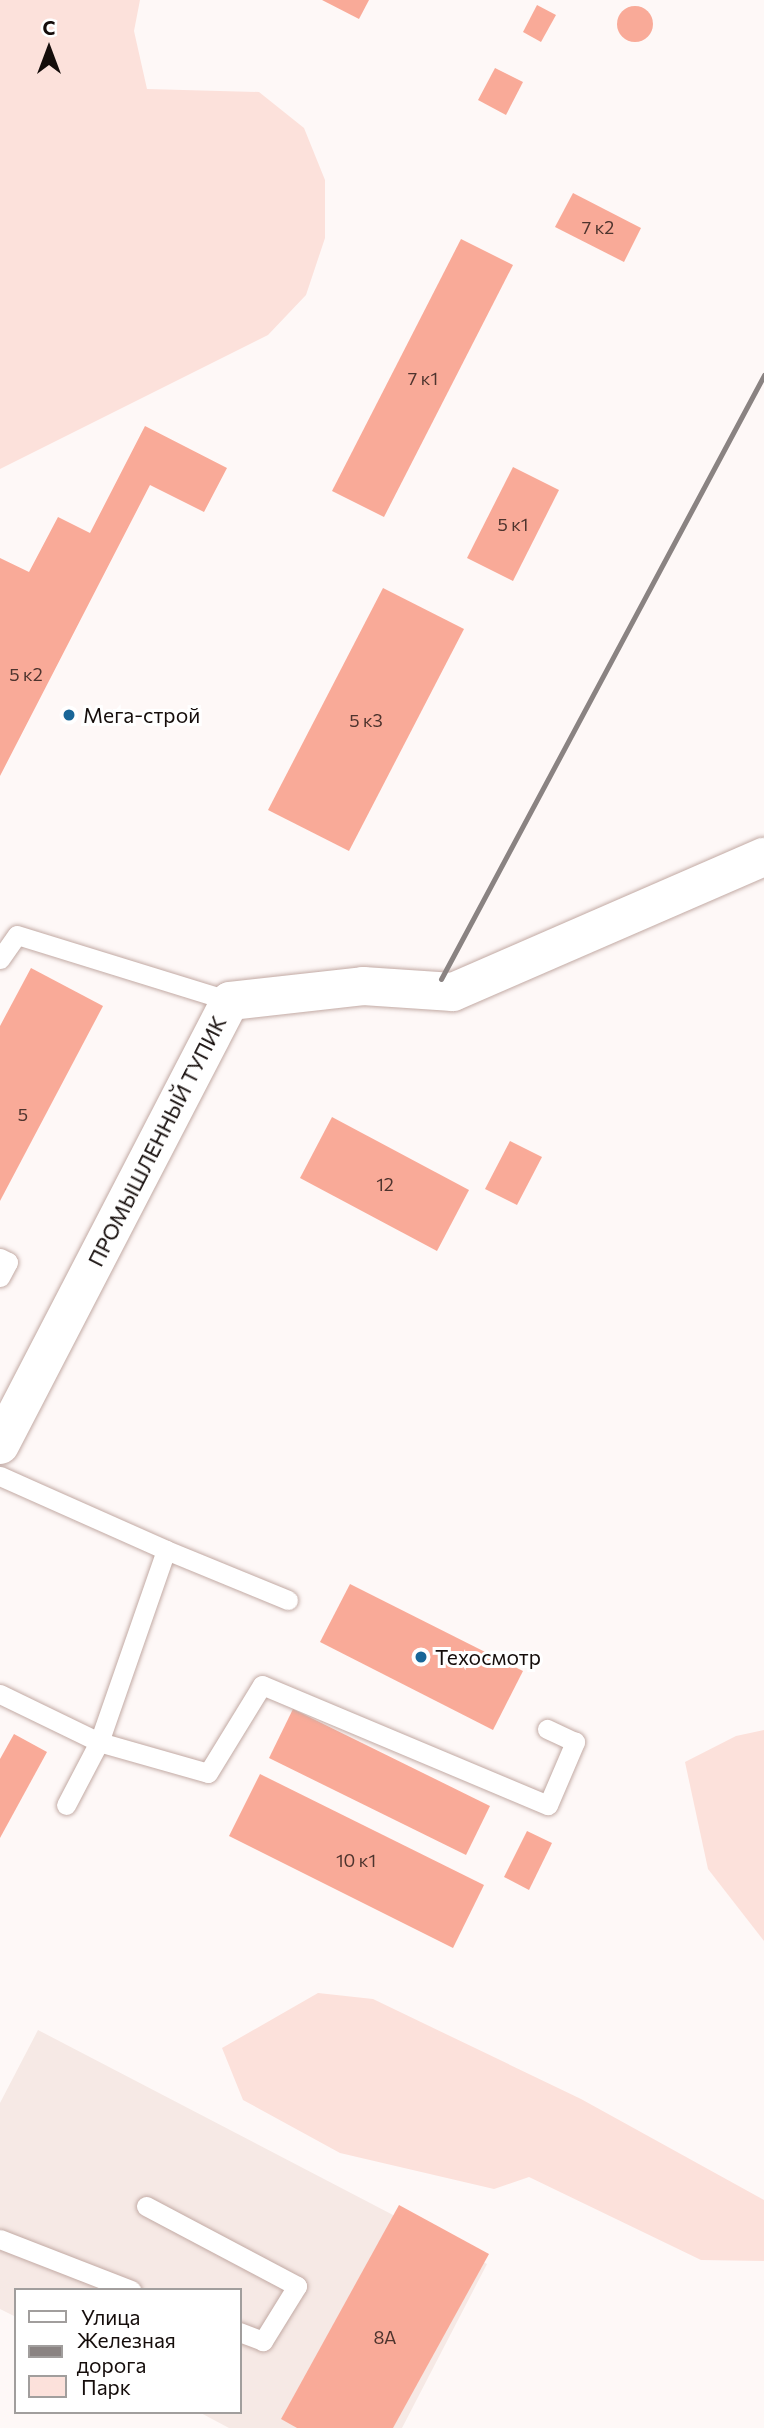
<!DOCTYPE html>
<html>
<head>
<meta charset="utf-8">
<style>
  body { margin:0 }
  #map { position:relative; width:764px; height:2428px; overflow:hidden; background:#fef8f7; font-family:Commissioner,sans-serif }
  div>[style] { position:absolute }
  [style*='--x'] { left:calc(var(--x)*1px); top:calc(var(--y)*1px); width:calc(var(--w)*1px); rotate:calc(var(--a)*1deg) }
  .built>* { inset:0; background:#f6e9e5 }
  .green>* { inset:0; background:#fce1db }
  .building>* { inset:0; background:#f9aa98 }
  .round { border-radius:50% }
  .roads { filter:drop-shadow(0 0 2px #c2aaa4) drop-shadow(0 0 2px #c2aaa4) }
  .lane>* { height:19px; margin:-9.5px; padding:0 9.5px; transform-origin:9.5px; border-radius:9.5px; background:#fff }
  .street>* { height:38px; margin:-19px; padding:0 19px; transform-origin:19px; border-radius:19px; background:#fff }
  .rail>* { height:5px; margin:-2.5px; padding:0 2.5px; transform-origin:2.5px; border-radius:2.5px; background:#8a8382 }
  .dots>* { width:19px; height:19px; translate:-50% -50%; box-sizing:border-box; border:4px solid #fff; border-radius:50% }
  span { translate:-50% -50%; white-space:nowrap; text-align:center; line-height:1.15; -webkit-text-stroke:6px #fff; paint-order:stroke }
  .number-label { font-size:18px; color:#4e342e }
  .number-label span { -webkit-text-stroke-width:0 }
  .poi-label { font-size:21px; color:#150d0b }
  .left { translate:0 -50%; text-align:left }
  .street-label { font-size:21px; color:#150d0b }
  .legend { position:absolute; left:14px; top:2288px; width:228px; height:126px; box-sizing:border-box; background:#fff; border:2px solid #a19e9d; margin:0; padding:9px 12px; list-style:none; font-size:21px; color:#150d0b }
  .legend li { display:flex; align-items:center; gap:14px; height:35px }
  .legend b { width:35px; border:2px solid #a19e9d }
  .north { position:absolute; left:14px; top:14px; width:70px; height:70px; -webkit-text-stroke:5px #fff; paint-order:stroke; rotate:0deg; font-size:19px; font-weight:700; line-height:28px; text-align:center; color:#150d0b }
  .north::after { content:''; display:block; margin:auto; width:24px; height:32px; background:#150d0b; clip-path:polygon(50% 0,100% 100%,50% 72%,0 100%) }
</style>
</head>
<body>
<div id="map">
  <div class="built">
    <i style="clip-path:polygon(38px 2030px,487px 2264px,402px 2428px,229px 2428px,199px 2412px,240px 2412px,240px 2290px,16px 2290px,16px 2317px,0 2309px,0 2103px)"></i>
  </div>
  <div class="green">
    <i style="clip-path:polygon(0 0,140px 0,134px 31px,147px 89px,259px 92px,304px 128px,325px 180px,325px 238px,306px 295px,268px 335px,0 469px)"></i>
    <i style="clip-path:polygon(764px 1730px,764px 1941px,708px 1869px,685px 1762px,736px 1736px)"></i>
    <i style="clip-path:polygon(318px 1993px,373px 1999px,581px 2099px,764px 2200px,764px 2261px,701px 2260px,529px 2177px,494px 2189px,340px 2153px,243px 2100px,222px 2048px)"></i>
  </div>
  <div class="building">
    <i style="clip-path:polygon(322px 0,369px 0,359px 19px)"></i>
    <i style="clip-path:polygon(537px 5px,556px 15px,541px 42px,523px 32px)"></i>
    <i class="round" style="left:617px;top:6px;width:36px;height:36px"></i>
    <i style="clip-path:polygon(495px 68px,523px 82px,506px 115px,478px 100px)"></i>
    <i style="clip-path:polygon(573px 193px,641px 228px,624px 262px,555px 227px)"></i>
    <i style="clip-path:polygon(461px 239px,513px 265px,384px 517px,332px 491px)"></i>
    <i style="clip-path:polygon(145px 426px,227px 468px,204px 512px,150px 485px,0 776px,0 558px,29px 572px,58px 517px,90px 533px)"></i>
    <i style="clip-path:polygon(513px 467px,559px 490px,513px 581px,467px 558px)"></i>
    <i style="clip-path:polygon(383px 588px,464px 629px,349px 851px,268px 810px)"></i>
    <i style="clip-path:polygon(31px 968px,103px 1006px,0 1201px,0 1026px)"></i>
    <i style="clip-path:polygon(332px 1117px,469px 1190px,437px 1251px,300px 1178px)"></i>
    <i style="clip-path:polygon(510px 1141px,542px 1157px,517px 1205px,485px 1189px)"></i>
    <i style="clip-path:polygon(350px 1584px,523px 1671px,493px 1730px,320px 1642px)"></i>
    <i style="clip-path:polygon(293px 1709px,490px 1806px,466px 1855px,269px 1758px)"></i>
    <i style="clip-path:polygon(14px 1734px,47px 1752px,0 1838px,0 1759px)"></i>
    <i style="clip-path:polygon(260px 1774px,484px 1885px,453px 1948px,229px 1836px)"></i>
    <i style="clip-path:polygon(527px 1831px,552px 1843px,529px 1890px,504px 1877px)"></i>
    <i style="clip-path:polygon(399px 2205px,489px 2254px,393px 2428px,297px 2428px,281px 2419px)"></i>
  </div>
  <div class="roads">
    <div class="lane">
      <i style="--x:0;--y:959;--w:29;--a:-55"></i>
      <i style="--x:17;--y:935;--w:223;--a:17.2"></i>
      <i style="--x:0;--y:1258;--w:9;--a:27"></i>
      <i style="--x:8;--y:1262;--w:17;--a:118"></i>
      <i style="--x:0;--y:1476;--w:182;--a:24"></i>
      <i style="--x:288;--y:1600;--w:132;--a:-157.7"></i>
      <i style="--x:166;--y:1550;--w:203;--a:109.2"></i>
      <i style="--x:99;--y:1742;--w:113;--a:15.9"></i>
      <i style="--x:208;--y:1773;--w:103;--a:-58.5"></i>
      <i style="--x:262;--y:1685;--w:310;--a:22.8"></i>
      <i style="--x:548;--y:1805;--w:69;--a:-66.8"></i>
      <i style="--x:575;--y:1742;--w:31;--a:-155"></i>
      <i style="--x:0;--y:1694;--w:110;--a:25.9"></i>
      <i style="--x:99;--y:1742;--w:71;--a:117.6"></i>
      <i style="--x:146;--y:2206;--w:171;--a:27.9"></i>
      <i style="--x:297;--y:2286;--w:65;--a:121.7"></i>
      <i style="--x:263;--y:2341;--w:25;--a:-159"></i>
      <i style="--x:0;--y:2239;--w:141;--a:21.3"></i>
    </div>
    <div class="street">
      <i style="--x:0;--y:1445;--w:500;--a:-62.62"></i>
      <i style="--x:230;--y:1001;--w:134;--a:-6.4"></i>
      <i style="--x:363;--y:986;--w:90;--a:3.8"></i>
      <i style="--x:453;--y:992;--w:339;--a:-23.5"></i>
    </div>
  </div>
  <div class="rail">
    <i style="--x:441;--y:979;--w:685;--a:-61.86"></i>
  </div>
  <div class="dots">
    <i style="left:69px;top:715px;background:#196698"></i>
    <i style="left:421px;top:1657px;background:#196698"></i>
  </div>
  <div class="number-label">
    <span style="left:598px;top:227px">7 к2</span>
    <span style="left:423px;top:378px">7 к1</span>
    <span style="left:513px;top:524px">5 к1</span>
    <span style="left:26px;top:674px">5 к2</span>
    <span style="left:366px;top:720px">5 к3</span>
    <span style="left:23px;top:1114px">5</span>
    <span style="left:385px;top:1184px">12</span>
    <span style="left:356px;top:1860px">10 к1</span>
    <span style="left:385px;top:2337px">8А</span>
  </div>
  <div class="poi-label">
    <span class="left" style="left:83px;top:715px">Мега-строй</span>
    <span class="left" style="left:435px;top:1657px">Техосмотр</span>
  </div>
  <div class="street-label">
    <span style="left:157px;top:1141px;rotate:-63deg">ПРОМЫШЛЕННЫЙ ТУПИК</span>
  </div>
  <ul class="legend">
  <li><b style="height:9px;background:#fff"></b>Улица</li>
  <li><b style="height:9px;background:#8a8382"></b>Железная дорога</li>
  <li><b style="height:19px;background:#fce1db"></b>Парк</li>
  </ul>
  <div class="north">С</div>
</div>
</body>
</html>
